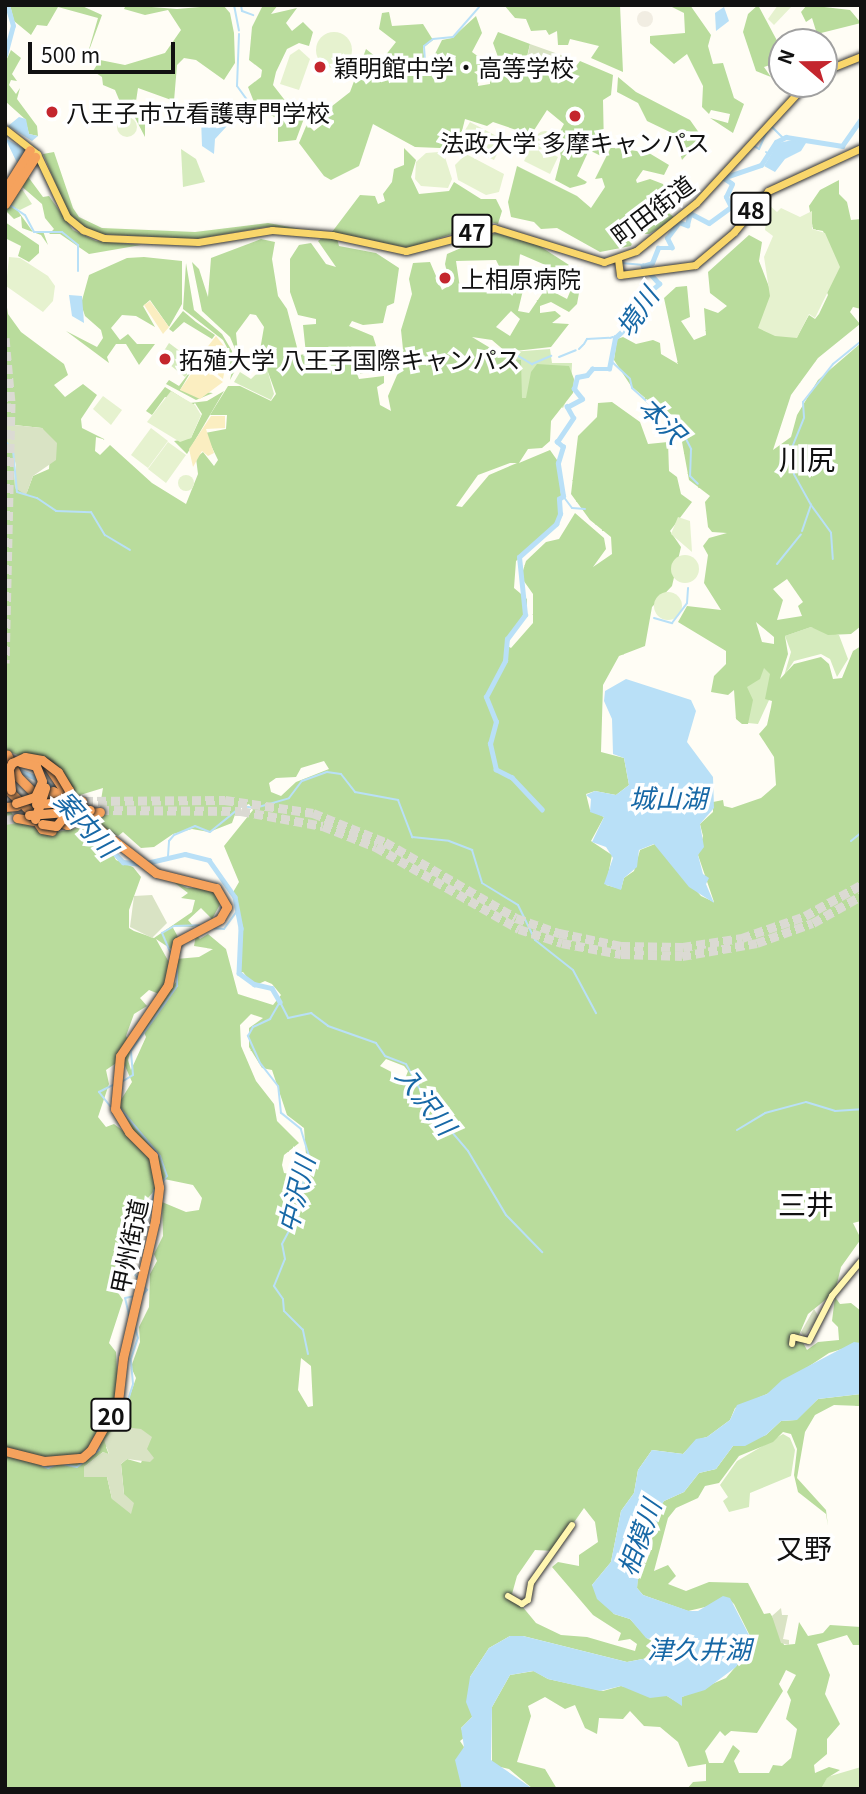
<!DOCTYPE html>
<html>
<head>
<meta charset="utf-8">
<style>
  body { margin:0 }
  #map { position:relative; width:866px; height:1794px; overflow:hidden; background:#fffdf5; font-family:Georgia,"Noto Sans JP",serif }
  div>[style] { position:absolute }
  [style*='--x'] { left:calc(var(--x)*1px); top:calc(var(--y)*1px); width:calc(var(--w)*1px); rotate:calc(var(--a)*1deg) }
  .green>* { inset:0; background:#d5ebbd }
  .forest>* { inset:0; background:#b9dc9c }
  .sand>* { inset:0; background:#fbeec1 }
  .cemetery>* { inset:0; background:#d9e3c4 }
  .pitch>* { inset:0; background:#e6f2cf }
  .round { border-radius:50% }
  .plaza>* { inset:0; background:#f1ede2 }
  .water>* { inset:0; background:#b9e0f7 }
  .stream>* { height:2px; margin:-1px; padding:0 1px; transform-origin:1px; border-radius:1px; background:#b9e0f7 }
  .river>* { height:4.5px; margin:-2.25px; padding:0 2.25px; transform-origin:2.25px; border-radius:2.25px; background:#b9e0f7 }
  .highway-tunnel>* { height:9px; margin-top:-4.5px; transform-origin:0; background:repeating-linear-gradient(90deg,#dbdad3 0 9px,transparent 0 13.5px) }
  .roads { filter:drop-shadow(0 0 2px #333) drop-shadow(0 0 2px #333) }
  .secondary>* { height:6px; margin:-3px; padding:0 3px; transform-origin:3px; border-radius:3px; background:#fff6b0 }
  .primary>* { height:7px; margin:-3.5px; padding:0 3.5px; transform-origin:3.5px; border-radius:3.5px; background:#f9d66b }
  .highway>* { height:9px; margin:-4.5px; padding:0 4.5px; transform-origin:4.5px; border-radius:4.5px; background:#f5a25d }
  .bridges { filter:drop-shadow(0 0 2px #222) drop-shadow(0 0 2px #222) }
  .highway-bridge>* { height:9px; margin:-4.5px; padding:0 4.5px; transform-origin:4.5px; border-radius:4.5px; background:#f5a25d }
  .dots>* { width:19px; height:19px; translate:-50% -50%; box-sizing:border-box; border:4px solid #fff; border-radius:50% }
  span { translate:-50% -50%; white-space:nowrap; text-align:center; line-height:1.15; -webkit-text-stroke:7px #fff; paint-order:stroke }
  .shield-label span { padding:2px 5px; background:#fff; border:2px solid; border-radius:5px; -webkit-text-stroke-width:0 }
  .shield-label { font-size:23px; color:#111; font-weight:700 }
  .poi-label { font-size:24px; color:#111 }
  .left { translate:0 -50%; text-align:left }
  .street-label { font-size:24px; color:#111 }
  .water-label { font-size:26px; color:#1768a6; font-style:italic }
  .quarter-label { font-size:28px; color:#111 }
  .frame { position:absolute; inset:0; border:7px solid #111; pointer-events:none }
  .north { position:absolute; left:768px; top:28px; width:70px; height:70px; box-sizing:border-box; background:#fff; border:2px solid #a0a0a0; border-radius:50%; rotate:290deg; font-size:19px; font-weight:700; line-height:28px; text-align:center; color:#111 }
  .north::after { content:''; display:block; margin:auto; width:24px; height:32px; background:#c4262e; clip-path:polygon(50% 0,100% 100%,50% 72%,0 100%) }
  .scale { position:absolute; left:28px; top:42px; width:147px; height:32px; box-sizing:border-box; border:4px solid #111; border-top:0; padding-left:9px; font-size:21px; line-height:24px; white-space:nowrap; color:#111; -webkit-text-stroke:5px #fff; paint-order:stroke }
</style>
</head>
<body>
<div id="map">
  <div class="green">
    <i style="clip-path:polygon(181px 149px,196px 159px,205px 182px,183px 187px)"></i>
    <i style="clip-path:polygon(20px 186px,32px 204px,20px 210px,8px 205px,17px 189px,23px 190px)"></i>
    <i style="clip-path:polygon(169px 343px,197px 364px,185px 377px,160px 357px)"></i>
    <i style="clip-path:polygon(504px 348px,511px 352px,550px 349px,552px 363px,572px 363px,571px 390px,563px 408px,553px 402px,530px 417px,501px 354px)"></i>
    <i style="clip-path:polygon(266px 365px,274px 394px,271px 400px,234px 382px,240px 372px,251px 379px)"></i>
    <i style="clip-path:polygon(811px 627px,839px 635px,848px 659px,837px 677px,830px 659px,821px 654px,794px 661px,784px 676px,791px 652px,785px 636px)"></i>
    <i style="clip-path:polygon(772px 650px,770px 698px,758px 724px,748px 723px,746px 686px)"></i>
    <i style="clip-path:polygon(783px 1434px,790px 1438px,795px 1450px,791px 1476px,750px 1493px,749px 1507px,729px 1512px,723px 1501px,728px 1497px,720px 1485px,737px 1461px)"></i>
    <i style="clip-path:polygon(861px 1767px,861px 1789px,821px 1789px,827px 1777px)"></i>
  </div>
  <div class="forest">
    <i style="clip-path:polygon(10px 5px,80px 5px,102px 15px,87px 56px,98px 18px,58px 7px,47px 26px,37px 25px,31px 35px,14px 21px)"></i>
    <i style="clip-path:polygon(126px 5px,177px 9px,223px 5px,230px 13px,234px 33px,235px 63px,224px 80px,196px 60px,184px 58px,177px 65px,174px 101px,138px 88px,135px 108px,145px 124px,145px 137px,132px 112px,123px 109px,115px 90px,103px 85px,102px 77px,93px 71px,100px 60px,125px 65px,165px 53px,181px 30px,168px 10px,145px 15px,124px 9px)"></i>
    <i style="clip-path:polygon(278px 5px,271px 14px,297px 8px,286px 23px,292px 31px,303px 22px,313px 32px,309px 46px,299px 43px,287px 49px,276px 72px,273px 85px,287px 103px,284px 112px,297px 116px,306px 113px,296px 140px,278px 142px,278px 119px,256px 107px,248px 87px,261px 77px,262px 70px,249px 60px,252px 27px,262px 7px)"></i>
    <i style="clip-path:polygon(504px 5px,620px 5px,623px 72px,591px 58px,599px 46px,570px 39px,568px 45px,558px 45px,557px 31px,549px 35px,546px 30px,531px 31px,526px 19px,515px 18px)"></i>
    <i style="clip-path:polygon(668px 5px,690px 5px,711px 35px,708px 46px,713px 64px,723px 63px,734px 98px,744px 104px,733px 133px,710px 118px,728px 123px,730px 114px,711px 110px,709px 114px,702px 107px,703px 86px,687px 54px,674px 64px,650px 43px,650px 36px,685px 33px,684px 13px)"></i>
    <i style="clip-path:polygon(758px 5px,782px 50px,782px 61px,764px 67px,771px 77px,756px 71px,743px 32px,748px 14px)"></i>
    <i style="clip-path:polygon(807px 5px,850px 10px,861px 23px,817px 34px,812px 18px,806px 22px,801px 12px)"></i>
    <i style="clip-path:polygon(389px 12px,392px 26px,423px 24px,433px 40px,423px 48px,425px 63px,432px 60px,442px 40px,452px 38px,476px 16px,482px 33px,472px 52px,483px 60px,480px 70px,474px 72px,479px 76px,478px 86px,490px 84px,490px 62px,498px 57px,493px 43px,498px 32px,530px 44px,525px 65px,539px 75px,554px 69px,566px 79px,580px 61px,613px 75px,611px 95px,603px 100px,604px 148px,601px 156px,589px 150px,577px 176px,587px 182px,585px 184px,570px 188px,555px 180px,561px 157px,557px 137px,564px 124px,547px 110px,531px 135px,493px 122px,487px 126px,465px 119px,462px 131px,440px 148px,415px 147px,373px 124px,359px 166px,331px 180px,324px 176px,299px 143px,307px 124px,314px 131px,327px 121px,327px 110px,350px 92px,366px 49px,381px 61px,396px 42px,379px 29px,382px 13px)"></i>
    <i style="clip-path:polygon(11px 50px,21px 58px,12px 74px,17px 81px,11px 80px,9px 85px,16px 94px,20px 88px,17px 99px,37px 126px,38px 136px,29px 134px,25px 119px,5px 101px,5px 63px)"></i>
    <i style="clip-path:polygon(618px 77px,636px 92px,690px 120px,702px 137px,682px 160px,674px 134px,647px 121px,638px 103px,617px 92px)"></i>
    <i style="clip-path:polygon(611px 147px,649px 153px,669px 165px,664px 175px,643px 170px,636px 180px,637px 183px,650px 179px,663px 184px,667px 195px,662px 208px,674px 217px,669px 223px,649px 234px,636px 234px,631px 246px,600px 252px,557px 228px,541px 229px,534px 222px,511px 217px,508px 202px,517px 166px,577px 196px,591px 208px,605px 187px,602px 178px,595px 179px)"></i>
    <i style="clip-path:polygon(404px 148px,416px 160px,411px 177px,419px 194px,449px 191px,454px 182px,481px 199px,496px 199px,502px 211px,498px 224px,490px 222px,408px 248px,332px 232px,360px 195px,375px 196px,378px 204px,385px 201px,383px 194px,392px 182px,394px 169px,404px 165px)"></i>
    <i style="clip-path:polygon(54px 152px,73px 208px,79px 217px,102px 228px,195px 232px,268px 223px,301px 229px,266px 227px,196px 239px,99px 234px,71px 220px,43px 154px)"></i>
    <i style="clip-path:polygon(26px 174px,43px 197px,49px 196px,73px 230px,96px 241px,141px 245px,89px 254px,60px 234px,49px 234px,54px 229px,45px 218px,42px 204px,20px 185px)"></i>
    <i style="clip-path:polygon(evenodd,839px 180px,839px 194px,847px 202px,851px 220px,861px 219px,861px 309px,853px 307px,850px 312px,860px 324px,818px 358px,791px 395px,773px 450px,791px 437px,797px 415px,818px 380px,861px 343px,861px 626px,851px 634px,828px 635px,811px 627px,785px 636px,788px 654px,780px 679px,794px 664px,821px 657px,829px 664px,833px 679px,842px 678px,853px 651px,861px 646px,861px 1221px,853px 1223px,861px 1239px,841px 1267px,835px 1292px,808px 1314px,799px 1335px,807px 1350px,818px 1342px,839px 1340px,838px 1327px,832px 1321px,835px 1297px,840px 1304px,851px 1303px,861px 1311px,861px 1343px,829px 1353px,767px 1394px,735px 1408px,730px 1420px,707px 1437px,696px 1440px,683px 1454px,652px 1450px,638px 1470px,634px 1493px,621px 1511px,611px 1562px,592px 1585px,614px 1614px,630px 1619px,648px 1639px,658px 1642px,658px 1656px,627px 1662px,523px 1636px,510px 1636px,489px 1648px,470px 1677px,472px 1717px,461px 1728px,465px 1737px,460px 1741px,464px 1747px,459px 1770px,462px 1789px,5px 1789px,5px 811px,11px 811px,16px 821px,52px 833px,87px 826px,105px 838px,116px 860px,133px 867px,141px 877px,129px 910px,129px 928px,134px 931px,154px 938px,192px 912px,195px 900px,181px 898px,188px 893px,171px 880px,187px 888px,211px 888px,222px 901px,212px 919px,201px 908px,188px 920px,194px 927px,172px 926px,178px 937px,171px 949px,156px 939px,170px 964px,169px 974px,159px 994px,149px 990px,140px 998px,147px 1006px,134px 1014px,126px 1036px,132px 1046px,128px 1060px,131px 1070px,146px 1037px,142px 1028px,176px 982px,176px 959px,199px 957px,213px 949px,194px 946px,196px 935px,200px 939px,208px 934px,226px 949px,238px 994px,273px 1005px,281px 995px,272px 984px,265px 981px,254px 986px,243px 972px,237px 974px,243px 927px,232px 894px,239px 882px,224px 846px,253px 810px,249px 804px,237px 809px,232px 823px,209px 832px,192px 829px,173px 834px,154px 847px,141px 848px,123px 832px,118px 836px,97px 824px,103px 788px,77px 796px,60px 772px,5px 750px,5px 443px,13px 451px,15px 488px,27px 492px,33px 476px,49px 469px,51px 442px,42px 428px,5px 424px,5px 295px,8px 314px,21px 332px,64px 364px,68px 375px,54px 385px,65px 397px,83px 384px,97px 395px,81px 419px,82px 428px,106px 440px,96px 437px,95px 451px,100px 455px,110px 445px,152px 483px,186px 504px,198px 474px,196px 458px,203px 452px,214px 466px,218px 460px,205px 433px,226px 429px,227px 415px,210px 415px,228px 386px,240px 386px,271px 401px,276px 394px,260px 350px,264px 327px,256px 315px,250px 314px,236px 333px,239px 363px,230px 380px,236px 351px,230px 337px,202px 311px,192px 262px,199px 269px,208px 297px,211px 258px,261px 239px,275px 242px,272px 259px,278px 296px,287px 309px,299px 355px,306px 354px,303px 325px,316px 324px,316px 319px,298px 315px,290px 292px,290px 259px,299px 245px,311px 243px,326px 264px,336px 267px,318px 241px,326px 235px,337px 238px,339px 246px,376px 253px,399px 268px,394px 303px,387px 306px,383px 323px,363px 325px,352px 321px,349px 326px,373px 336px,380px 358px,386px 358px,384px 370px,357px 374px,359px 379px,384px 376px,384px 383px,377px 387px,380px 405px,391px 411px,388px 396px,404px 359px,401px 330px,412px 294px,409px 279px,413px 263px,430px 262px,442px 290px,450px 285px,445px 264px,447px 254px,496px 233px,538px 245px,580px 272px,576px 282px,558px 271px,547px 277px,550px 267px,520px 254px,517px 283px,523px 290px,518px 311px,529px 313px,546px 288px,567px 299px,572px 287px,579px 293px,577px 304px,569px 312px,551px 302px,540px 306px,540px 313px,555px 311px,561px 316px,552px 323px,569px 324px,551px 347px,506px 352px,492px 340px,472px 337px,507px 358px,521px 360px,522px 398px,526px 398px,531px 372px,537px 364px,569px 366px,574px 379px,573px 393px,551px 421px,550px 441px,542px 448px,528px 449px,519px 463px,550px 450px,557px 460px,562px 503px,555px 528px,516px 561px,514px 588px,527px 599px,527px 608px,506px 645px,511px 648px,533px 623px,533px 594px,521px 577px,526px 561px,546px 542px,559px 539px,575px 513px,604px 538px,606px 549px,593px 567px,612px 554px,611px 537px,590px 520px,571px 494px,578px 436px,597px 417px,598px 403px,612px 402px,640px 422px,648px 444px,668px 442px,669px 471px,677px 477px,681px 494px,692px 502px,670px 531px,681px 547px,672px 586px,652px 607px,645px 646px,619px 656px,603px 685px,601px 752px,624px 758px,629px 785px,616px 795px,595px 791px,586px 794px,590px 810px,604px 817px,591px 841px,612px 855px,606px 885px,621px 889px,624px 878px,634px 871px,640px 850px,655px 844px,701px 896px,714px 902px,698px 855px,703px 836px,700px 824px,713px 812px,713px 802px,723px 800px,724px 806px,732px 808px,761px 798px,776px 785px,774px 757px,759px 734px,767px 725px,771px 707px,772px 701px,765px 699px,770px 674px,764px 668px,760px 679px,747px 687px,753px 700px,748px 724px,742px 724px,736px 719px,734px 690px,728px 695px,711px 692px,714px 676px,726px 664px,726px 651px,678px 622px,687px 606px,721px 610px,704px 583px,708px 555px,703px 546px,709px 538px,727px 533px,712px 532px,708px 527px,705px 502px,710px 496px,689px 480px,680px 431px,666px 424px,657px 408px,631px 386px,614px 360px,617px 339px,623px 337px,636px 344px,653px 340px,660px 343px,661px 354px,678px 364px,664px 298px,676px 287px,687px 286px,690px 317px,681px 321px,694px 340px,706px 335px,704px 308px,718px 313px,727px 306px,710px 293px,708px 272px,749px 235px,762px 242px,759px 261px,787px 333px,797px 337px,809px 315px,815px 319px,819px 314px,828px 295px,825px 287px,837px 267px,823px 231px,813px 229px,809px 206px,820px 190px,839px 180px,496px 260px,501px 270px,498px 287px,460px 288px,456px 261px,496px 260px,839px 180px,511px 311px,520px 319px,510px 336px,496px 327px,511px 311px,839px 180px,510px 463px,517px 463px,489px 475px,462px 507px,456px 506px,478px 475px,510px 463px,839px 180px,787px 579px,803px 602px,798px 606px,802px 616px,777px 620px,783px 600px,773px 589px,787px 579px,839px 180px,756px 622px,774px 637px,774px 644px,762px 642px,756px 622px,839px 180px,324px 761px,329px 769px,296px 782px,281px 796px,271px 792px,269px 783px,276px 778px,296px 777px,301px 768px,324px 761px,839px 180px,251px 1014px,263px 1018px,249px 1028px,249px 1047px,262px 1068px,272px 1070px,287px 1115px,304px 1128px,306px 1155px,296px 1175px,284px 1173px,282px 1165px,284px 1155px,299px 1143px,277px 1121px,274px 1104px,256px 1081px,241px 1046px,240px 1025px,251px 1014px,839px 180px,122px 1059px,132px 1082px,119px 1103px,126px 1133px,114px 1124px,106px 1127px,98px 1117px,109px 1084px,106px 1070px,122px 1059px,839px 180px,386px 1059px,404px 1066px,408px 1071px,405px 1079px,380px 1066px,386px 1059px,839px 180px,164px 1179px,193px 1185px,202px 1198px,199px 1210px,186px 1212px,162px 1202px,163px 1236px,154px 1254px,157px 1261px,150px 1274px,149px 1307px,139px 1327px,140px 1342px,131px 1367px,136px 1378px,125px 1410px,119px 1407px,116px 1352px,109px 1343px,123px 1300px,112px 1284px,115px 1268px,122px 1258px,134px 1258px,138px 1241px,130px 1232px,137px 1211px,164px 1179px,839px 180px,301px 1358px,311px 1366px,313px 1406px,308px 1407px,298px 1390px,301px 1358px,839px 180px,132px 1428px,151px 1437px,141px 1463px,127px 1459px,121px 1464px,124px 1494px,112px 1499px,107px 1477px,84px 1477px,84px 1467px,103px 1452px,109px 1455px,106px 1447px,132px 1428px,839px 180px,584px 1508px,595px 1522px,598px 1542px,579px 1555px,579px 1566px,558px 1562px,552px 1567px,593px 1615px,621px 1633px,618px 1641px,630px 1639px,637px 1644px,635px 1651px,587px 1637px,561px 1635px,536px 1623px,512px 1594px,517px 1576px,535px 1550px,554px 1551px,584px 1508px)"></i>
    <i style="clip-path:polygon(7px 206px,15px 207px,33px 232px,43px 231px,48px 245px,41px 235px,22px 228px,21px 216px,14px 219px,5px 210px)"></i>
    <i style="clip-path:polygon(5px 222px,39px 245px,39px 253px,29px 262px,18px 256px,21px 246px,5px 238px)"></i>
    <i style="clip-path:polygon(144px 257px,182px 261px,182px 304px,169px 327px,150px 300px,143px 306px,155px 327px,136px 316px,122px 315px,111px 328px,120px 340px,128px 334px,137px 344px,155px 344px,139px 365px,126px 344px,116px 344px,107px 357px,109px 363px,66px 331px,97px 347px,103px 338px,101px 330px,85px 316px,81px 304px,89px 275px,127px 258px)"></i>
    <i style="clip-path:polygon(186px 263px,194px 310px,222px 334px,232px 351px,233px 362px,229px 372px,231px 355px,223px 340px,183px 309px)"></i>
    <i style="clip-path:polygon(183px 311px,196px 322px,215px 335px,212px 339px,184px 322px,173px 332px,169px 329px)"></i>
    <i style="clip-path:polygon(195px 365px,180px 390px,213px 393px,196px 400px,166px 384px,169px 380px,179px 386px)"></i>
    <i style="clip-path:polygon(165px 387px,190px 403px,207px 401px,224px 391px,187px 454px,174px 441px,191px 438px,202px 414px,195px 403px,193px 405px,165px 397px,152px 415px,146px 411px)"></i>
    <i style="clip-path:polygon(evenodd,861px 1394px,861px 1406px,834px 1405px,815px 1415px,805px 1432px,797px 1478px,826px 1510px,828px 1526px,826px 1514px,798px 1492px,794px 1475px,797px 1449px,791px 1434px,783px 1432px,773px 1442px,739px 1456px,719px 1483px,705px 1486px,698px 1498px,676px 1508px,668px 1518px,654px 1571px,668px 1565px,676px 1576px,668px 1584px,686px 1591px,709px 1582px,748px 1583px,764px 1614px,770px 1613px,778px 1626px,784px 1645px,795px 1644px,799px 1622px,808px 1636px,823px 1633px,830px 1625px,861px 1627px,861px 1645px,853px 1645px,847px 1635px,817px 1644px,830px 1675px,825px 1694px,840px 1724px,827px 1739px,827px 1754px,814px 1765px,815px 1773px,829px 1767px,840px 1770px,827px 1778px,821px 1789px,687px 1789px,693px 1782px,706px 1781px,706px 1764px,688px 1767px,678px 1742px,660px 1727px,644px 1726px,630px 1711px,623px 1719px,599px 1718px,597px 1734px,585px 1728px,575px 1705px,565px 1709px,545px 1697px,528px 1706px,531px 1716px,517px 1762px,545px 1769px,557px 1789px,533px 1789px,509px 1769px,492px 1765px,492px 1707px,510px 1675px,534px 1671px,548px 1679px,603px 1691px,621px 1686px,667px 1696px,682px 1705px,682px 1697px,726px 1678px,743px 1658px,750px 1636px,734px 1604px,731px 1601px,688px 1611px,643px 1595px,637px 1588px,638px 1572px,654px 1533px,657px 1512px,664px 1501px,684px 1492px,699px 1473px,716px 1469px,733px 1446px,766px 1435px,781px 1421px,796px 1420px,818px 1399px,861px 1394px,786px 1670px,796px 1675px,787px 1692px,791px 1700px,786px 1719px,797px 1729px,791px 1758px,782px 1766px,773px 1765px,769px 1773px,739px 1773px,734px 1761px,740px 1751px,733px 1745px,723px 1763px,709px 1763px,705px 1751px,720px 1731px,725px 1736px,731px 1731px,757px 1733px,783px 1691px,779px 1684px,786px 1670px)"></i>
  </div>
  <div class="sand">
    <i style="clip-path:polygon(150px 301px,169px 327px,163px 334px,144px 305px)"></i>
    <i style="clip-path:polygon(216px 336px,228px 351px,223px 379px,198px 359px)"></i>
    <i style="clip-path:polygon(198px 364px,223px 382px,200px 399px,180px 390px)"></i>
    <i style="clip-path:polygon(211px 416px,225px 416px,225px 428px,206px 429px,214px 453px,208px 456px,202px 451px,193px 467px,189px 449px)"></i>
  </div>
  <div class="cemetery">
    <i style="clip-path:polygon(530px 44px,575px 60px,566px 79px,562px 72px,552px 69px,539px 73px,526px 64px)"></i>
    <i style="clip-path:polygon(5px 424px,42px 428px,57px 443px,56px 460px,33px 476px,26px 495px,15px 488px,16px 465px,11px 447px,5px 443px)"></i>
    <i style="clip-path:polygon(152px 895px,167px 923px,152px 938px,130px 927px,134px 896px)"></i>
    <i style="clip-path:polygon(814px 1309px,819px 1317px,804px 1337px,801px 1332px)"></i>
    <i style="clip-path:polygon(116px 1426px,141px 1429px,152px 1437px,147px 1449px,154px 1458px,150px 1462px,127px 1459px,121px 1464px,124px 1494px,134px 1503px,131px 1514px,112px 1499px,107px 1477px,84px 1477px,84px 1467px,103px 1452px,109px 1454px,104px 1440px)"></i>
    <i style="clip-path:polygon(781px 1608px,782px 1615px,788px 1615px,783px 1639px,789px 1640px,789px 1645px,781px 1643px,772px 1616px)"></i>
  </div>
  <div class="pitch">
    <i style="clip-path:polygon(778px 5px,793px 5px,774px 25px,768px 19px)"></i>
    <i class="round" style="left:316px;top:32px;width:36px;height:36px"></i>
    <i style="clip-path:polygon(299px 49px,310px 59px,299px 90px,280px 84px,290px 55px)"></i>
    <i class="round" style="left:117px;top:117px;width:20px;height:20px"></i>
    <i style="clip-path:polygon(470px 122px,504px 140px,494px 160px,458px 142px)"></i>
    <i class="round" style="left:535px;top:131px;width:20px;height:20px"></i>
    <i style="clip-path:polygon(532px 144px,558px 157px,550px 174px,524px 161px)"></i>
    <i style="clip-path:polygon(439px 152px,444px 154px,452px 179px,448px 188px,421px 186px,415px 179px,416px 162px,426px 153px)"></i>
    <i style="clip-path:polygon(466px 154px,504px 174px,499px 192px,486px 195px,458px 180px,455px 165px)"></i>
    <i style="clip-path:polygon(762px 199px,777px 212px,781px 208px,800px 217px,812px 211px,812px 229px,825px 233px,840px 267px,815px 318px,809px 314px,797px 338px,775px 336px,758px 328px,770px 296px,764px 257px,773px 236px,765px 230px,766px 222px,751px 215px)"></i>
    <i style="clip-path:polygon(9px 257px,20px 258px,48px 276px,55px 286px,53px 301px,43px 312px,6px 286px)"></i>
    <i style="clip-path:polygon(171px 391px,195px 405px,201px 415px,191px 438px,180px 442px,147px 422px)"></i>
    <i style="clip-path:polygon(103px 396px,122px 410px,111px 425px,93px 409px)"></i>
    <i style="clip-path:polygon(151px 428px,168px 441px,148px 468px,131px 455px)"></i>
    <i style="clip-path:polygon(168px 442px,186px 455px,166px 483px,148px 469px)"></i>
    <i class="round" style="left:178px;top:475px;width:16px;height:16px"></i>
    <i style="clip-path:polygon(678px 517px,690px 521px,692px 552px,671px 534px)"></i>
    <i class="round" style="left:671px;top:555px;width:28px;height:28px"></i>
    <i class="round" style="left:654px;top:592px;width:28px;height:28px"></i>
  </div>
  <div class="plaza">
    <i class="round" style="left:637px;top:11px;width:16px;height:16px"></i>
  </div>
  <div class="water">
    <i style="clip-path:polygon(724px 7px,729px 21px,716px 31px,715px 13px)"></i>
    <i style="clip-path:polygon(19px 117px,26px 119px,29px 134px,38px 136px,32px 141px,8px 126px)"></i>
    <i style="clip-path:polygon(201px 118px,227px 126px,215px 139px,214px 154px,202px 146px)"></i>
    <i style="clip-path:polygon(5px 138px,23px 148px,36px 166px,23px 171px,19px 167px)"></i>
    <i style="clip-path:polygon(798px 139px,806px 143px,801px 151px,785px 159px,775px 172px,764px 166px,778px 143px)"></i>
    <i style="clip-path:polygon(69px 295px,82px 296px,84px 323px,72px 316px)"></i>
    <i style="clip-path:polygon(626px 679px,691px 700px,696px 711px,687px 742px,713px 777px,714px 808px,700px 824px,704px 847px,698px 855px,703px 874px,709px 878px,706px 884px,714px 903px,689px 887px,654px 844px,639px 850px,637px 867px,624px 878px,621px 890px,604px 884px,613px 858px,606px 847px,592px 842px,604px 817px,590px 812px,591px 799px,586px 795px,595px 791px,616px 795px,629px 785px,624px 758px,613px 754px,612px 719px,604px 701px,605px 691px)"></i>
    <i style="clip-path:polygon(854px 1342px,861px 1343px,861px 1394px,818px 1399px,797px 1420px,781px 1421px,766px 1435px,745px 1446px,733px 1446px,716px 1469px,699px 1473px,684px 1492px,664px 1501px,656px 1514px,658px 1521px,640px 1564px,637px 1588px,643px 1595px,689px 1611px,698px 1611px,723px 1596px,730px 1598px,752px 1641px,736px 1667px,705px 1690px,682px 1697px,682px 1706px,667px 1696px,650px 1698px,621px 1686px,600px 1691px,548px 1679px,533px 1671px,510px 1675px,492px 1707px,491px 1760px,533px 1789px,462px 1789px,455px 1760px,464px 1747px,461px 1728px,472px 1717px,466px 1702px,470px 1677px,489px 1648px,510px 1636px,523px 1636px,627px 1662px,658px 1656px,658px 1642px,646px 1638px,630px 1619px,614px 1614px,597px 1599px,592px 1585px,611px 1562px,621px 1511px,634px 1493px,638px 1470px,652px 1450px,683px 1454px,696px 1439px,707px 1437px,730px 1420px,737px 1405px,767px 1394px,782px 1380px)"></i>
  </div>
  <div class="stream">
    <i style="--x:234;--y:5;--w:26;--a:79"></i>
    <i style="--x:241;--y:5;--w:6;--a:81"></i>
    <i style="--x:242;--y:11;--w:12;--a:20"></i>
    <i style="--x:239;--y:34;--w:52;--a:92.2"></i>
    <i style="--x:237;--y:86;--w:19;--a:54"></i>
    <i style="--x:425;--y:61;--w:15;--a:-94"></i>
    <i style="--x:424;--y:46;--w:11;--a:-38"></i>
    <i style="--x:433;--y:39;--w:20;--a:-6"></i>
    <i style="--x:453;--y:37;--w:40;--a:-49"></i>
    <i style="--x:772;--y:127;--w:16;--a:45"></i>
    <i style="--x:754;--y:146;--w:6;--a:31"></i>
    <i style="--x:759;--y:149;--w:20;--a:-66"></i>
    <i style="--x:766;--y:152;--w:4;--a:34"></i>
    <i style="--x:10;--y:205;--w:18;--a:34"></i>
    <i style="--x:25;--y:215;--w:19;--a:62"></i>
    <i style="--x:34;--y:232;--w:28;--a:0"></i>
    <i style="--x:62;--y:232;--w:21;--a:39"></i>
    <i style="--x:78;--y:245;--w:26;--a:90"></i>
    <i style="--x:621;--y:263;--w:23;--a:5"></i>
    <i style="--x:610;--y:338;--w:3;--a:-18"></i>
    <i style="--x:584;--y:344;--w:6;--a:-59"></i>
    <i style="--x:587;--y:339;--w:22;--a:-3"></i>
    <i style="--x:579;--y:349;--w:6;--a:-45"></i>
    <i style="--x:510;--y:351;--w:26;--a:31"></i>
    <i style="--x:532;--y:364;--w:21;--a:-23"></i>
    <i style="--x:559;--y:357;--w:18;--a:-22"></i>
    <i style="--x:611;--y:361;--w:26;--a:43"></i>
    <i style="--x:630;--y:379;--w:9;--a:77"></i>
    <i style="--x:632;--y:388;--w:70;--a:42.1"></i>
    <i style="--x:684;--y:435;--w:16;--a:63"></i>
    <i style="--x:691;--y:449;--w:27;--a:92"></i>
    <i style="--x:690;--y:476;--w:11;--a:45"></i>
    <i style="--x:5;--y:441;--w:12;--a:48"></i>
    <i style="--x:13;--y:450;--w:42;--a:84.6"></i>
    <i style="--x:17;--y:492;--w:21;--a:17"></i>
    <i style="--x:37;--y:498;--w:23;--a:34"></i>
    <i style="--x:56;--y:511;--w:35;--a:2"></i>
    <i style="--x:91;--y:512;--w:27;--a:59"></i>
    <i style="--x:105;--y:535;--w:29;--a:31"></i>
    <i style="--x:563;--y:496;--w:15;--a:53"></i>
    <i style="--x:572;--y:508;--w:13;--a:4"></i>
    <i style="--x:811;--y:505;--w:34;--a:54"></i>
    <i style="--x:831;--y:533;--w:26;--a:86"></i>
    <i style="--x:802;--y:531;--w:28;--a:-71"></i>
    <i style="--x:811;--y:505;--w:35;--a:-119"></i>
    <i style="--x:794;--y:474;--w:24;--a:-97"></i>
    <i style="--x:791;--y:450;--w:35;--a:-68"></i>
    <i style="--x:804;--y:417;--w:15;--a:-94"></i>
    <i style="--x:803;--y:402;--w:48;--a:-51.7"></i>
    <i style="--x:833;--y:364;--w:36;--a:-39"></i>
    <i style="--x:777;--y:564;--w:38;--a:-51"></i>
    <i style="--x:654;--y:618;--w:19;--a:16"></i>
    <i style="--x:672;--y:623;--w:25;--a:-53"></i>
    <i style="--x:687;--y:603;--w:15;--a:-86"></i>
    <i style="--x:851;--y:841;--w:13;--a:-39"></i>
    <i style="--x:168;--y:856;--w:15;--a:-86"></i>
    <i style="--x:169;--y:841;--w:8;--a:-50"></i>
    <i style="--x:174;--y:835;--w:23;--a:-23"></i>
    <i style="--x:195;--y:826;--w:16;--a:22"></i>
    <i style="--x:210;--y:832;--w:41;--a:-39.1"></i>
    <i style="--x:242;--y:806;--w:13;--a:9"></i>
    <i style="--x:255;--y:808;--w:35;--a:-16"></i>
    <i style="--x:289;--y:798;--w:21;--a:-53"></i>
    <i style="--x:302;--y:781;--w:27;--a:-20"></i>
    <i style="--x:327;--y:772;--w:14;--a:8"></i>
    <i style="--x:341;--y:774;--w:23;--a:52"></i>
    <i style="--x:355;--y:792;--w:44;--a:10.5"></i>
    <i style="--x:398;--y:800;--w:40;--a:69"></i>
    <i style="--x:412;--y:837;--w:37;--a:6"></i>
    <i style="--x:449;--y:841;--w:25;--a:21"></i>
    <i style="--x:472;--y:850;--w:34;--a:73"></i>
    <i style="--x:482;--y:883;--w:42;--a:31.4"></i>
    <i style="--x:518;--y:905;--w:39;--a:64"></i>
    <i style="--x:535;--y:940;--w:48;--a:38.3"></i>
    <i style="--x:573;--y:970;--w:49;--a:61.9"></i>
    <i style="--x:210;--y:928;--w:14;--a:4"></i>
    <i style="--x:224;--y:929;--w:22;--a:-54"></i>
    <i style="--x:171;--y:954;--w:23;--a:-113"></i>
    <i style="--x:162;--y:933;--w:14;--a:-30"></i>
    <i style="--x:174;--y:926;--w:25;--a:-2"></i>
    <i style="--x:120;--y:1083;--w:15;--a:-32"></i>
    <i style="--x:133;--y:1075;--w:24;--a:-95"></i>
    <i style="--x:131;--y:1051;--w:80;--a:-54.7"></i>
    <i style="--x:177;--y:986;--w:20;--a:-90"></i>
    <i style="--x:110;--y:1106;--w:18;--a:-128"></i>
    <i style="--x:99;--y:1092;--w:18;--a:-27"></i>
    <i style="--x:119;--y:1107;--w:64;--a:50.1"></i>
    <i style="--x:160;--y:1156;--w:21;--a:71"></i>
    <i style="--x:167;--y:1176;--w:10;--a:127"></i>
    <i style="--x:737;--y:1130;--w:33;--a:-31"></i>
    <i style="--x:765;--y:1113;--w:42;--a:-15"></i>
    <i style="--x:806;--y:1102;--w:30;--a:17"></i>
    <i style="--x:835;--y:1111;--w:26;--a:-4"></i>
    <i style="--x:138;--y:1279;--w:20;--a:-123"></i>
    <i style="--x:127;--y:1262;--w:55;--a:-64.4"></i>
    <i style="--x:151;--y:1212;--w:22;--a:-82"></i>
    <i style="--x:140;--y:1298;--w:11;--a:-49"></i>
    <i style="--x:147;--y:1290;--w:5;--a:-127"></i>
    <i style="--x:129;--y:1315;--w:17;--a:-103"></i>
    <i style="--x:125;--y:1298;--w:10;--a:-11"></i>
    <i style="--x:308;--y:1354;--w:25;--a:-102"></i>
    <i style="--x:303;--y:1330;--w:27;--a:-135"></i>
    <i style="--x:284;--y:1311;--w:12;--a:-95"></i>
    <i style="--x:283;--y:1299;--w:16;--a:-125"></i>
    <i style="--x:274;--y:1286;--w:29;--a:-68"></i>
    <i style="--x:285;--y:1259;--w:15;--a:-101"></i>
    <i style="--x:282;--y:1244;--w:17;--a:-62"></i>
    <i style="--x:290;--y:1229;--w:14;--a:-111"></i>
    <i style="--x:285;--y:1216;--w:16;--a:-35"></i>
    <i style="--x:298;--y:1207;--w:52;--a:-77.8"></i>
    <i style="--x:309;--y:1156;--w:28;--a:-107"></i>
    <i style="--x:301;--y:1129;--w:26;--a:-141"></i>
    <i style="--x:281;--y:1113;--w:27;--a:-96"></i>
    <i style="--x:278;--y:1086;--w:29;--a:-128"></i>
    <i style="--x:260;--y:1063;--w:30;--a:-114"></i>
    <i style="--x:248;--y:1036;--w:10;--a:-61"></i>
    <i style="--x:253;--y:1027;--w:19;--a:-25"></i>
    <i style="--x:270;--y:1019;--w:20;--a:-60"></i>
    <i style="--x:280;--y:1002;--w:18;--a:63"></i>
    <i style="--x:288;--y:1018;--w:24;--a:-12"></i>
    <i style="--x:311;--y:1013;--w:21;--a:37"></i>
    <i style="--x:328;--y:1026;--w:51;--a:19.5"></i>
    <i style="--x:376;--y:1043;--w:16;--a:55"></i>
    <i style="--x:385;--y:1056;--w:22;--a:21"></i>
    <i style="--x:406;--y:1064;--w:46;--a:61.2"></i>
    <i style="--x:428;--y:1104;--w:62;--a:49.6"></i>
    <i style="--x:468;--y:1151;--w:74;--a:59.3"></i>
    <i style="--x:506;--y:1215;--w:52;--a:45.8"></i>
    <i style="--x:110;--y:1424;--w:23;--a:-47"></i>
    <i style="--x:126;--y:1407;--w:24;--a:-73"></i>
    <i style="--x:133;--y:1384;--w:25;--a:-95"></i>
    <i style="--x:131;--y:1359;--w:22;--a:-72"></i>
    <i style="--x:138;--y:1338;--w:11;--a:-105"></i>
    <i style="--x:63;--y:1464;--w:14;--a:12"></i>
    <i style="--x:77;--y:1467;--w:28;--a:-38"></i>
    <i style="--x:99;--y:1450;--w:7;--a:-98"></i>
    <i style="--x:41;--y:1465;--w:8;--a:23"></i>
    <i style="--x:48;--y:1468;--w:10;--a:-24"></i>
  </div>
  <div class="river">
    <i style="--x:5;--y:55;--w:30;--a:-75"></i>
    <i style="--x:13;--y:26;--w:22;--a:-106"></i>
    <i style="--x:5;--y:765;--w:42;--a:22.3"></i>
    <i style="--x:44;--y:781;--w:19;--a:36"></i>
    <i style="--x:542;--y:810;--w:44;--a:-133.2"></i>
    <i style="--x:512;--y:778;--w:18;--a:-153"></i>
    <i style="--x:496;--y:770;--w:27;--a:-103"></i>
    <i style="--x:490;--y:744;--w:23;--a:-75"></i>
    <i style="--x:496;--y:722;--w:27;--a:-112"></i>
    <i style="--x:486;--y:697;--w:41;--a:-62.2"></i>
    <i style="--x:505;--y:661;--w:22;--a:-85"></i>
    <i style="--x:507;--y:639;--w:30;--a:-53"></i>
    <i style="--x:525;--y:615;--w:58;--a:-95.9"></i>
    <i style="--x:519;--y:557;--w:50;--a:-41.7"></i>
    <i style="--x:556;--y:524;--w:11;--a:-68"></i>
    <i style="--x:560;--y:514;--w:15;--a:-94"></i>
    <i style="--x:559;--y:499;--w:5;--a:-37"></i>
    <i style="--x:563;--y:496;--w:33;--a:-99"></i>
    <i style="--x:558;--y:463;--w:17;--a:-73"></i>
    <i style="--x:563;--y:447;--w:8;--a:-140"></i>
    <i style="--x:557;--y:442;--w:29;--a:-56"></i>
    <i style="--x:573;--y:418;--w:13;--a:-119"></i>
    <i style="--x:567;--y:407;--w:17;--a:-28"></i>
    <i style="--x:582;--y:399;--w:13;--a:-129"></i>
    <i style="--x:574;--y:389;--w:12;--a:-76"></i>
    <i style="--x:577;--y:377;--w:10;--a:-11"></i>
    <i style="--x:587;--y:375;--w:8;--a:-50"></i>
    <i style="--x:592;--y:369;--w:17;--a:0"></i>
    <i style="--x:609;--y:369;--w:32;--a:-79"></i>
    <i style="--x:615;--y:338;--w:34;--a:-43"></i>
    <i style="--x:640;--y:315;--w:22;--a:-72"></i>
    <i style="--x:647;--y:294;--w:16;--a:-40"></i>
    <i style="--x:659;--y:284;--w:24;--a:-132"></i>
    <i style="--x:643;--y:266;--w:9;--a:-18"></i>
    <i style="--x:652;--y:263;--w:16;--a:-68"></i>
    <i style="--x:658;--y:248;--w:14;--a:0"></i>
    <i style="--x:672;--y:248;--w:11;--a:-117"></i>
    <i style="--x:667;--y:238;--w:20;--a:-53"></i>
    <i style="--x:679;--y:222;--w:9;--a:21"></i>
    <i style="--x:687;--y:225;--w:12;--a:-76"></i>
    <i style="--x:690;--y:213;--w:21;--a:28"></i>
    <i style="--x:709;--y:223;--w:27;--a:-36"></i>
    <i style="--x:731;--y:207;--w:11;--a:-117"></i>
    <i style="--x:726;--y:197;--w:14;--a:-65"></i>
    <i style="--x:732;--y:184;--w:11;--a:-146"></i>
    <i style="--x:723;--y:178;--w:40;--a:-18.9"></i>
    <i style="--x:761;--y:165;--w:27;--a:-57"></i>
    <i style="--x:776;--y:142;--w:11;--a:-27"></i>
    <i style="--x:786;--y:137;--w:57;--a:9.1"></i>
    <i style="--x:842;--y:146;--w:33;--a:-55"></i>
    <i style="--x:88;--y:825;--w:51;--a:46.6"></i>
    <i style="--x:123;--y:862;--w:19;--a:6"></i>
    <i style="--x:142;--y:864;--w:44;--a:-13.1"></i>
    <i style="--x:185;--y:854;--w:25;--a:14"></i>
    <i style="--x:209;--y:860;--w:45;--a:54.9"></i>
    <i style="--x:235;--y:897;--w:32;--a:79"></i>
    <i style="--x:241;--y:928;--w:45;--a:92.5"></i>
    <i style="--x:239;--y:973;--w:19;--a:36"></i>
    <i style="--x:254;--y:984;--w:18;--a:13"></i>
    <i style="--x:272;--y:988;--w:16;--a:60"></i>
  </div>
  <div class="highway-tunnel">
    <i style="--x:5;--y:338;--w:65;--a:84.7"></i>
    <i style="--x:11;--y:403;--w:260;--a:91.3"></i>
    <i style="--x:84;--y:801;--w:141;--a:-0.4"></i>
    <i style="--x:225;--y:800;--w:89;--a:8.4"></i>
    <i style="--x:313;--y:813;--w:78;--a:21.9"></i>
    <i style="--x:385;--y:842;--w:151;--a:30.1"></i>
    <i style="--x:516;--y:918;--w:46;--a:19.2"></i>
    <i style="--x:559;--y:933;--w:63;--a:11.8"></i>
    <i style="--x:621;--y:946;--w:62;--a:0.9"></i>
    <i style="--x:683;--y:947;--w:60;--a:-8.7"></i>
    <i style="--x:742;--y:938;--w:67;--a:-19.2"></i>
    <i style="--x:805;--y:916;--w:64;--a:-29"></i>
    <i style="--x:100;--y:810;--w:141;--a:0.4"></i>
    <i style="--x:241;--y:811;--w:83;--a:10.4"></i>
    <i style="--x:323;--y:826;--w:57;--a:21.6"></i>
    <i style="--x:376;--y:847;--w:165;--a:29.8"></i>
    <i style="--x:519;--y:929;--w:45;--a:18"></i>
    <i style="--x:562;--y:943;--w:60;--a:10.6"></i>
    <i style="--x:621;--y:954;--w:61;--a:1.9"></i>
    <i style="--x:682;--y:956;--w:76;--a:-9.8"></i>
    <i style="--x:757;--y:943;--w:59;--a:-19.7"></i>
    <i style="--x:813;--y:923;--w:55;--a:-29.4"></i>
    <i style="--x:5;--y:820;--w:12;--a:-9"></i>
  </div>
  <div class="roads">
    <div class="secondary">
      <i style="--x:792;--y:1344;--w:7;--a:-82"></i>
      <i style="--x:793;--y:1337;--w:16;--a:14"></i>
      <i style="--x:809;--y:1341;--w:51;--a:-62.9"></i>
      <i style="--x:832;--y:1296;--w:45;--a:-50.4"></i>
      <i style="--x:508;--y:1596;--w:16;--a:30"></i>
      <i style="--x:522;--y:1604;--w:7;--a:-34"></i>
      <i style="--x:528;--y:1600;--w:17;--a:-80"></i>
      <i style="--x:531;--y:1583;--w:71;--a:-54.7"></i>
    </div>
    <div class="primary">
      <i style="--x:824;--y:71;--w:40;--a:-22"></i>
      <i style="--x:5;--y:129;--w:41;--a:38"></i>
      <i style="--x:37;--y:154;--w:70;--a:64.5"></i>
      <i style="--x:67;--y:217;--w:21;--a:39"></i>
      <i style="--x:83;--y:230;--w:22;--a:21"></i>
      <i style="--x:104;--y:238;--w:94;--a:2.4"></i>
      <i style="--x:198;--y:242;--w:75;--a:-9.2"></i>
      <i style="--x:272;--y:230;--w:60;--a:4.8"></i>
      <i style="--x:332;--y:235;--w:76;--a:12.2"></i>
      <i style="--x:406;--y:251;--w:91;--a:-14.6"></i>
      <i style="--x:494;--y:228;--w:115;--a:17.2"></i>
      <i style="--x:604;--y:262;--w:34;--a:-19"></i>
      <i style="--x:636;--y:251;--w:77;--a:-38.7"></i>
      <i style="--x:696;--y:203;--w:162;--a:-47.3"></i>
      <i style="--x:618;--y:259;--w:16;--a:83"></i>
      <i style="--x:620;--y:275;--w:76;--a:-7.6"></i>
      <i style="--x:695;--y:265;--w:51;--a:-40.2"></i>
      <i style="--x:734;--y:232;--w:53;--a:-50.3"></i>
      <i style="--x:768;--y:191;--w:102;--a:-24.8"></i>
    </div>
    <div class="highway">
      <i style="--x:5;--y:190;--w:47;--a:-58"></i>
      <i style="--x:5;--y:204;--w:56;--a:-57.4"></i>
      <i style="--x:47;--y:765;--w:37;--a:56"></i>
      <i style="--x:9;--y:791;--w:36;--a:44"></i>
      <i style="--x:51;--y:798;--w:7;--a:-74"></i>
      <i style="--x:53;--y:791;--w:23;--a:25"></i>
      <i style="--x:5;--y:807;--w:12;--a:-5"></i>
      <i style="--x:91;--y:813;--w:9;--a:-6"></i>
      <i style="--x:45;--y:816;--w:24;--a:22"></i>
      <i style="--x:67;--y:825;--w:16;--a:-30"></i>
      <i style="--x:17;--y:818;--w:17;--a:10"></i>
      <i style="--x:35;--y:819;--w:12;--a:55"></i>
      <i style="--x:42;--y:829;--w:10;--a:11"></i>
      <i style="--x:5;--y:1451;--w:40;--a:14.4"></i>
      <i style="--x:44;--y:1461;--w:38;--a:-5"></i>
      <i style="--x:82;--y:1458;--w:12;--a:-42"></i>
      <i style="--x:91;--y:1450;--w:55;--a:-60.6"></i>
      <i style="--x:118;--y:1402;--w:44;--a:-83.5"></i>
      <i style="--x:123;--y:1358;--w:141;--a:-76.9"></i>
      <i style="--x:155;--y:1221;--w:34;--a:-83"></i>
      <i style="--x:159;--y:1187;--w:32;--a:-101"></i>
      <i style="--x:153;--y:1156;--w:34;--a:-135"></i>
      <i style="--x:129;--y:1132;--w:27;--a:-121"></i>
      <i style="--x:115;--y:1109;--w:53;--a:-84.6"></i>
      <i style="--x:120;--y:1056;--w:86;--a:-55.9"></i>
      <i style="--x:168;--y:985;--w:44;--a:-78.2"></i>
      <i style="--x:177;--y:942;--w:49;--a:-28.1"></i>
      <i style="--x:220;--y:919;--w:14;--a:-60"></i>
      <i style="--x:227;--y:907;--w:22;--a:-120"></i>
      <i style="--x:216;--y:888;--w:62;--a:-166"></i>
      <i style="--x:156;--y:873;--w:78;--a:-142.3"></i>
      <i style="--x:94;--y:825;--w:61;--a:-153.9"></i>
      <i style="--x:39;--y:798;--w:30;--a:-135"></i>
      <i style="--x:18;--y:777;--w:25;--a:-116"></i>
    </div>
  </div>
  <div class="bridges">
    <div class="highway-bridge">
      <i style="--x:9;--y:771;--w:19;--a:84"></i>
      <i style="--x:5;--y:776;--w:15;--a:-62"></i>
      <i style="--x:12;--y:763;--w:14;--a:-25"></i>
      <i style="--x:25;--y:757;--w:17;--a:10"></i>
      <i style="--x:42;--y:760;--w:20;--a:37"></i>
      <i style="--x:58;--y:772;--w:21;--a:59"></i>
      <i style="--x:69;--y:790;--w:23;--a:95"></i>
      <i style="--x:67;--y:813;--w:17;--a:130"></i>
      <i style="--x:56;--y:826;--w:14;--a:-172"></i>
      <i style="--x:16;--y:803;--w:20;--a:-18"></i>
      <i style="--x:35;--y:797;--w:17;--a:-66"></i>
      <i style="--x:42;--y:781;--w:16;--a:-112"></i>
      <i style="--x:36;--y:766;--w:16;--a:-166"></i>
      <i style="--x:36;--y:804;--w:46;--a:-3.7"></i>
      <i style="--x:29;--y:815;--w:61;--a:-4.7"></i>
      <i style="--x:35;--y:819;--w:33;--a:-72"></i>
    </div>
  </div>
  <div class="dots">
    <i style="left:320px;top:67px;background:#c4262e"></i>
    <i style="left:52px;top:112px;background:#c4262e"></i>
    <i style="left:575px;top:116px;background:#c4262e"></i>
    <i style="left:445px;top:278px;background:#c4262e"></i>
    <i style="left:165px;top:359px;background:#c4262e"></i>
  </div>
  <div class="shield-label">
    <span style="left:751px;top:209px">48</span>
    <span style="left:472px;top:231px">47</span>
    <span style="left:111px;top:1415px">20</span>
  </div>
  <div class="poi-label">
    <span class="left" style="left:334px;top:67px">穎明館中学・高等学校</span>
    <span class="left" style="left:66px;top:112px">八王子市立看護専門学校</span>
    <span style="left:575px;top:142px">法政大学 多摩キャンパス</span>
    <span class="left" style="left:461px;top:278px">上相原病院</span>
    <span class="left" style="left:179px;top:359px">拓殖大学 八王子国際キャンパス</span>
  </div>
  <div class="street-label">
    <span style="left:652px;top:209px;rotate:-37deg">町田街道</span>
    <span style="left:128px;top:1246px;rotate:-78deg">甲州街道</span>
  </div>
  <div class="water-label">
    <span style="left:636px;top:311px;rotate:-55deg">境川</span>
    <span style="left:663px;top:419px;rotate:46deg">本沢</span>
    <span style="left:668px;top:797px">城山湖</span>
    <span style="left:87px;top:823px;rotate:48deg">案内川</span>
    <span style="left:427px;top:1100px;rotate:52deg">入沢川</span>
    <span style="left:295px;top:1194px;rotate:-76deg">中沢川</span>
    <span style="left:638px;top:1537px;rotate:-70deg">相模川</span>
    <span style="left:699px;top:1648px">津久井湖</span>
  </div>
  <div class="quarter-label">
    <span style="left:807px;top:458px">川尻</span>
    <span style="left:806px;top:1203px">三井</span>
    <span style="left:804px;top:1547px">又野</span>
  </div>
  <div class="frame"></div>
  <div class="north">N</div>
  <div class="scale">500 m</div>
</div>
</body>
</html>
